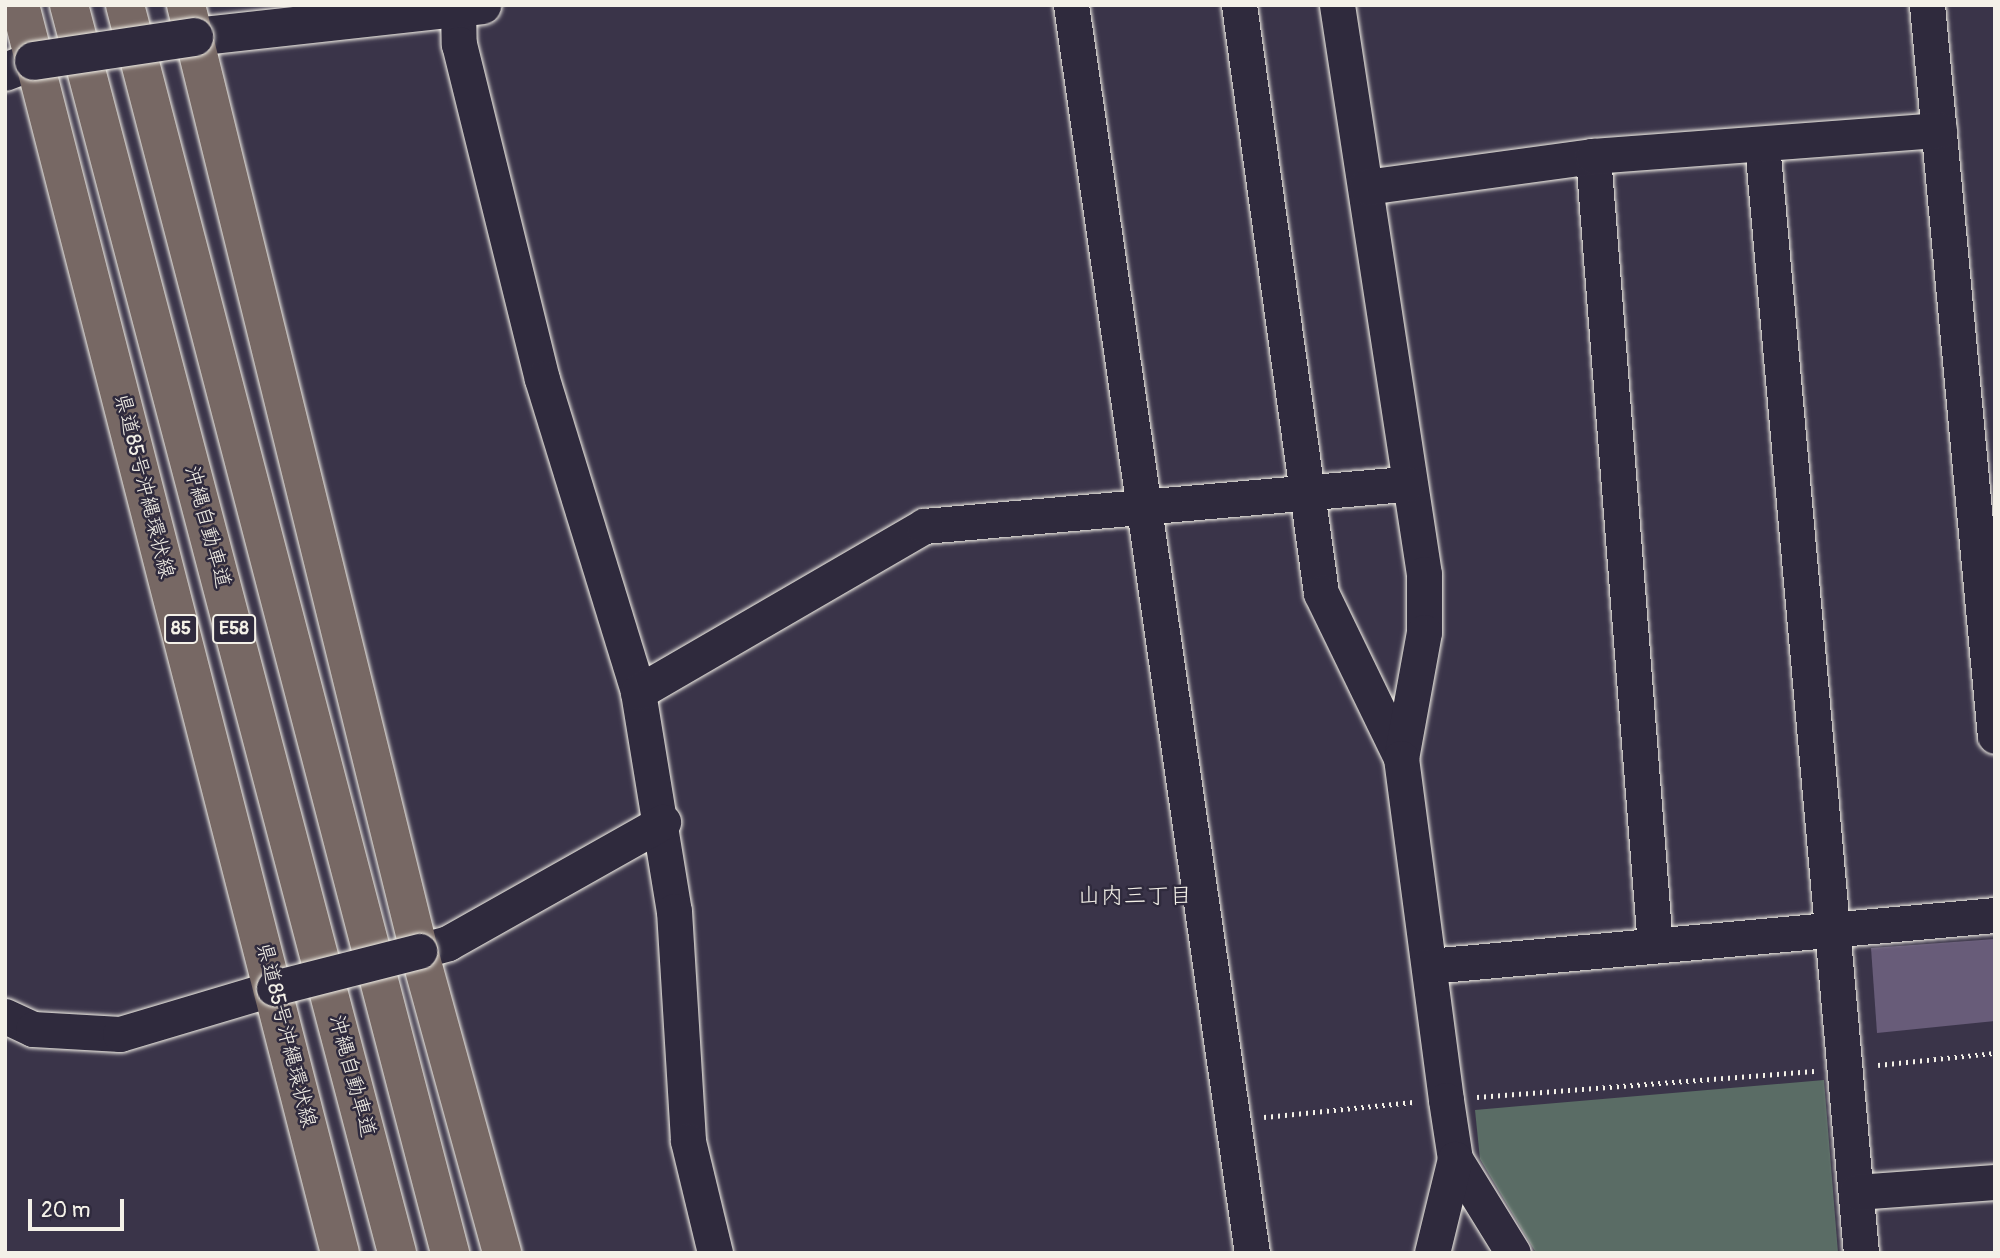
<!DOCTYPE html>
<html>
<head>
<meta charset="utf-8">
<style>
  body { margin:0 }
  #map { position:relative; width:2000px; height:1258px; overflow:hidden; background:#3a3449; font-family:Pangolin,"Klee One",sans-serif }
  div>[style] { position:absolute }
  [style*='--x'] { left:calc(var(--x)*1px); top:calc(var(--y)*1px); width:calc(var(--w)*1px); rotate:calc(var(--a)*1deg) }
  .green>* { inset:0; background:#5a6c65 }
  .building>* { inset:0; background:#685c79 }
  .path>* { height:4.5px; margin-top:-2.25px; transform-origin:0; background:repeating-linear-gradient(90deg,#f4f1e8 0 2px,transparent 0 7px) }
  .roads { filter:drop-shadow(0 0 2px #f4f1e8) drop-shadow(0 0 2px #f4f1e8) }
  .street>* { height:35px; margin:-17.5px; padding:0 17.5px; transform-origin:17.5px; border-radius:17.5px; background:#2f2a3d }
  .secondary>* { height:38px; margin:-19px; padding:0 19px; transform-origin:19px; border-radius:19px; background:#2f2a3d }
  .primary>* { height:38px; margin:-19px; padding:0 19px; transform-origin:19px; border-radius:19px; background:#776864 }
  .highway>* { height:38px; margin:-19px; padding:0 19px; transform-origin:19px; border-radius:19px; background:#776864 }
  .bridges { filter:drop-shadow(0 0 2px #f4f1e8) drop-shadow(0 0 2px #f4f1e8) }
  .street-bridge>* { height:35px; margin:-17.5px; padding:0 17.5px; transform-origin:17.5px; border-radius:17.5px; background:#2f2a3d }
  .secondary-bridge>* { height:38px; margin:-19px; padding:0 19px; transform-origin:19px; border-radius:19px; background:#2f2a3d }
  span { translate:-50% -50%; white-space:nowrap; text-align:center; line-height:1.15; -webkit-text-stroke:5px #2f2a3d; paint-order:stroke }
  .shield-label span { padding:2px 5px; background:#2f2a3d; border:2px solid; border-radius:5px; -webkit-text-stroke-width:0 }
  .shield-label { font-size:19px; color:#f4f1e8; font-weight:700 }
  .street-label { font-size:21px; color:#f4f1e8 }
  .neighbourhood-label { font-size:23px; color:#f4f1e8 }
  .frame { position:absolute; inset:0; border:7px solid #f4f1e8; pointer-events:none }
  .scale { position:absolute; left:28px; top:1199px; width:96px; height:32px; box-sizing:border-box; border:4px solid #f4f1e8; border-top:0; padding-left:9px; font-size:21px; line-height:24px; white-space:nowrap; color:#f4f1e8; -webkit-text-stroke:5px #2f2a3d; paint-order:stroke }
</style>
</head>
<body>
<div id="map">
  <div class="green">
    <i style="clip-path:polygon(1824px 1080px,1838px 1253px,1536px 1253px,1480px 1159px,1475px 1110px)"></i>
  </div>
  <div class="building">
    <i style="clip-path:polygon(1995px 939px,1995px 1021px,1877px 1033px,1871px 948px)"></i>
  </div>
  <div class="path">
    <i style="--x:1878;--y:1065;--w:118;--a:-5.9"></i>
    <i style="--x:1477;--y:1097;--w:338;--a:-4.4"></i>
    <i style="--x:1264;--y:1117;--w:150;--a:-5.7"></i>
  </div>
  <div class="roads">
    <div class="street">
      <i style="--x:458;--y:5;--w:39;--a:89"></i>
      <i style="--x:459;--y:44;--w:345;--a:76.1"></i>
      <i style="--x:542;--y:379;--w:327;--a:72.9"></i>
      <i style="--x:638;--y:692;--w:222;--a:80.7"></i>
      <i style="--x:674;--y:911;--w:230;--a:86.5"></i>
      <i style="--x:688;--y:1141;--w:115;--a:76.4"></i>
      <i style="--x:1071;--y:5;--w:1261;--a:81.75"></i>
      <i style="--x:1239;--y:5;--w:594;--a:82.06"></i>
      <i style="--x:1321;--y:593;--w:183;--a:64.1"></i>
      <i style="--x:1337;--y:5;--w:576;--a:81.31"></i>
      <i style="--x:1424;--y:574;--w:58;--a:90"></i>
      <i style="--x:1424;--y:632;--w:128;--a:100.3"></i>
      <i style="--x:1401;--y:758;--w:345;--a:82.5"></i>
      <i style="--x:1446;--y:1100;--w:60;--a:81.3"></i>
      <i style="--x:1455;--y:1159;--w:110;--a:58.3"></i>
      <i style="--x:1927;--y:5;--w:734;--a:84.69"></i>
      <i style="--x:1762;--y:144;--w:1113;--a:84.9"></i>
      <i style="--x:1593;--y:156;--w:792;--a:85.51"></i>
      <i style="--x:1366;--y:187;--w:229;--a:-7.8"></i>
      <i style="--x:1593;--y:156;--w:347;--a:-4.3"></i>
      <i style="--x:638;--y:692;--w:331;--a:-30.1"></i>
      <i style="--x:924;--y:526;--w:484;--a:-5"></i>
      <i style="--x:419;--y:951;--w:30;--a:-15"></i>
      <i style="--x:448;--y:943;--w:247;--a:-29.4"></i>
      <i style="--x:1429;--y:966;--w:568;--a:-5.15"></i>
      <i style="--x:5;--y:1016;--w:31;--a:25"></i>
      <i style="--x:33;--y:1029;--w:87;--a:3.3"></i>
      <i style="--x:120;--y:1034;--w:161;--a:-16.6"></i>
      <i style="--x:1856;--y:1192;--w:139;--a:-4.1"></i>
      <i style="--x:1432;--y:1253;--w:97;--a:-76.3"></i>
    </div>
    <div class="secondary">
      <i style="--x:194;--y:37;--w:290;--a:-6.3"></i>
      <i style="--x:5;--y:72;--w:31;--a:-21"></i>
    </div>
    <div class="primary">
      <i style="--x:20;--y:5;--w:1288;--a:75.62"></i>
      <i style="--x:186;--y:5;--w:974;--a:76.16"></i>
      <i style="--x:419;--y:951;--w:313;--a:74.6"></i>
    </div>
    <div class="highway">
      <i style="--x:69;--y:5;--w:1290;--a:75.27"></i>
      <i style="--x:125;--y:5;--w:1290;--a:75.4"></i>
    </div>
  </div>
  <div class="bridges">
    <div class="street-bridge">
      <i style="--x:274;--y:988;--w:150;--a:-14.3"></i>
    </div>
    <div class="secondary-bridge">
      <i style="--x:34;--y:61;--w:162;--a:-8.5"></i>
    </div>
  </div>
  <div class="shield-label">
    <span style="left:181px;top:629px">85</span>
    <span style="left:234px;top:629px">E58</span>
  </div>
  <div class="street-label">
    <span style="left:144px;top:486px;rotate:76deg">県道85号沖縄環状線</span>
    <span style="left:207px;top:527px;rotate:75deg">沖縄自動車道</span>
    <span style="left:286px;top:1035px;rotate:76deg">県道85号沖縄環状線</span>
    <span style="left:352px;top:1076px;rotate:75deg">沖縄自動車道</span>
  </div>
  <div class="neighbourhood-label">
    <span style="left:1135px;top:896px">山内三丁目</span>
  </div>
  <div class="frame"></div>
  <div class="scale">20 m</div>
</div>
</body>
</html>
